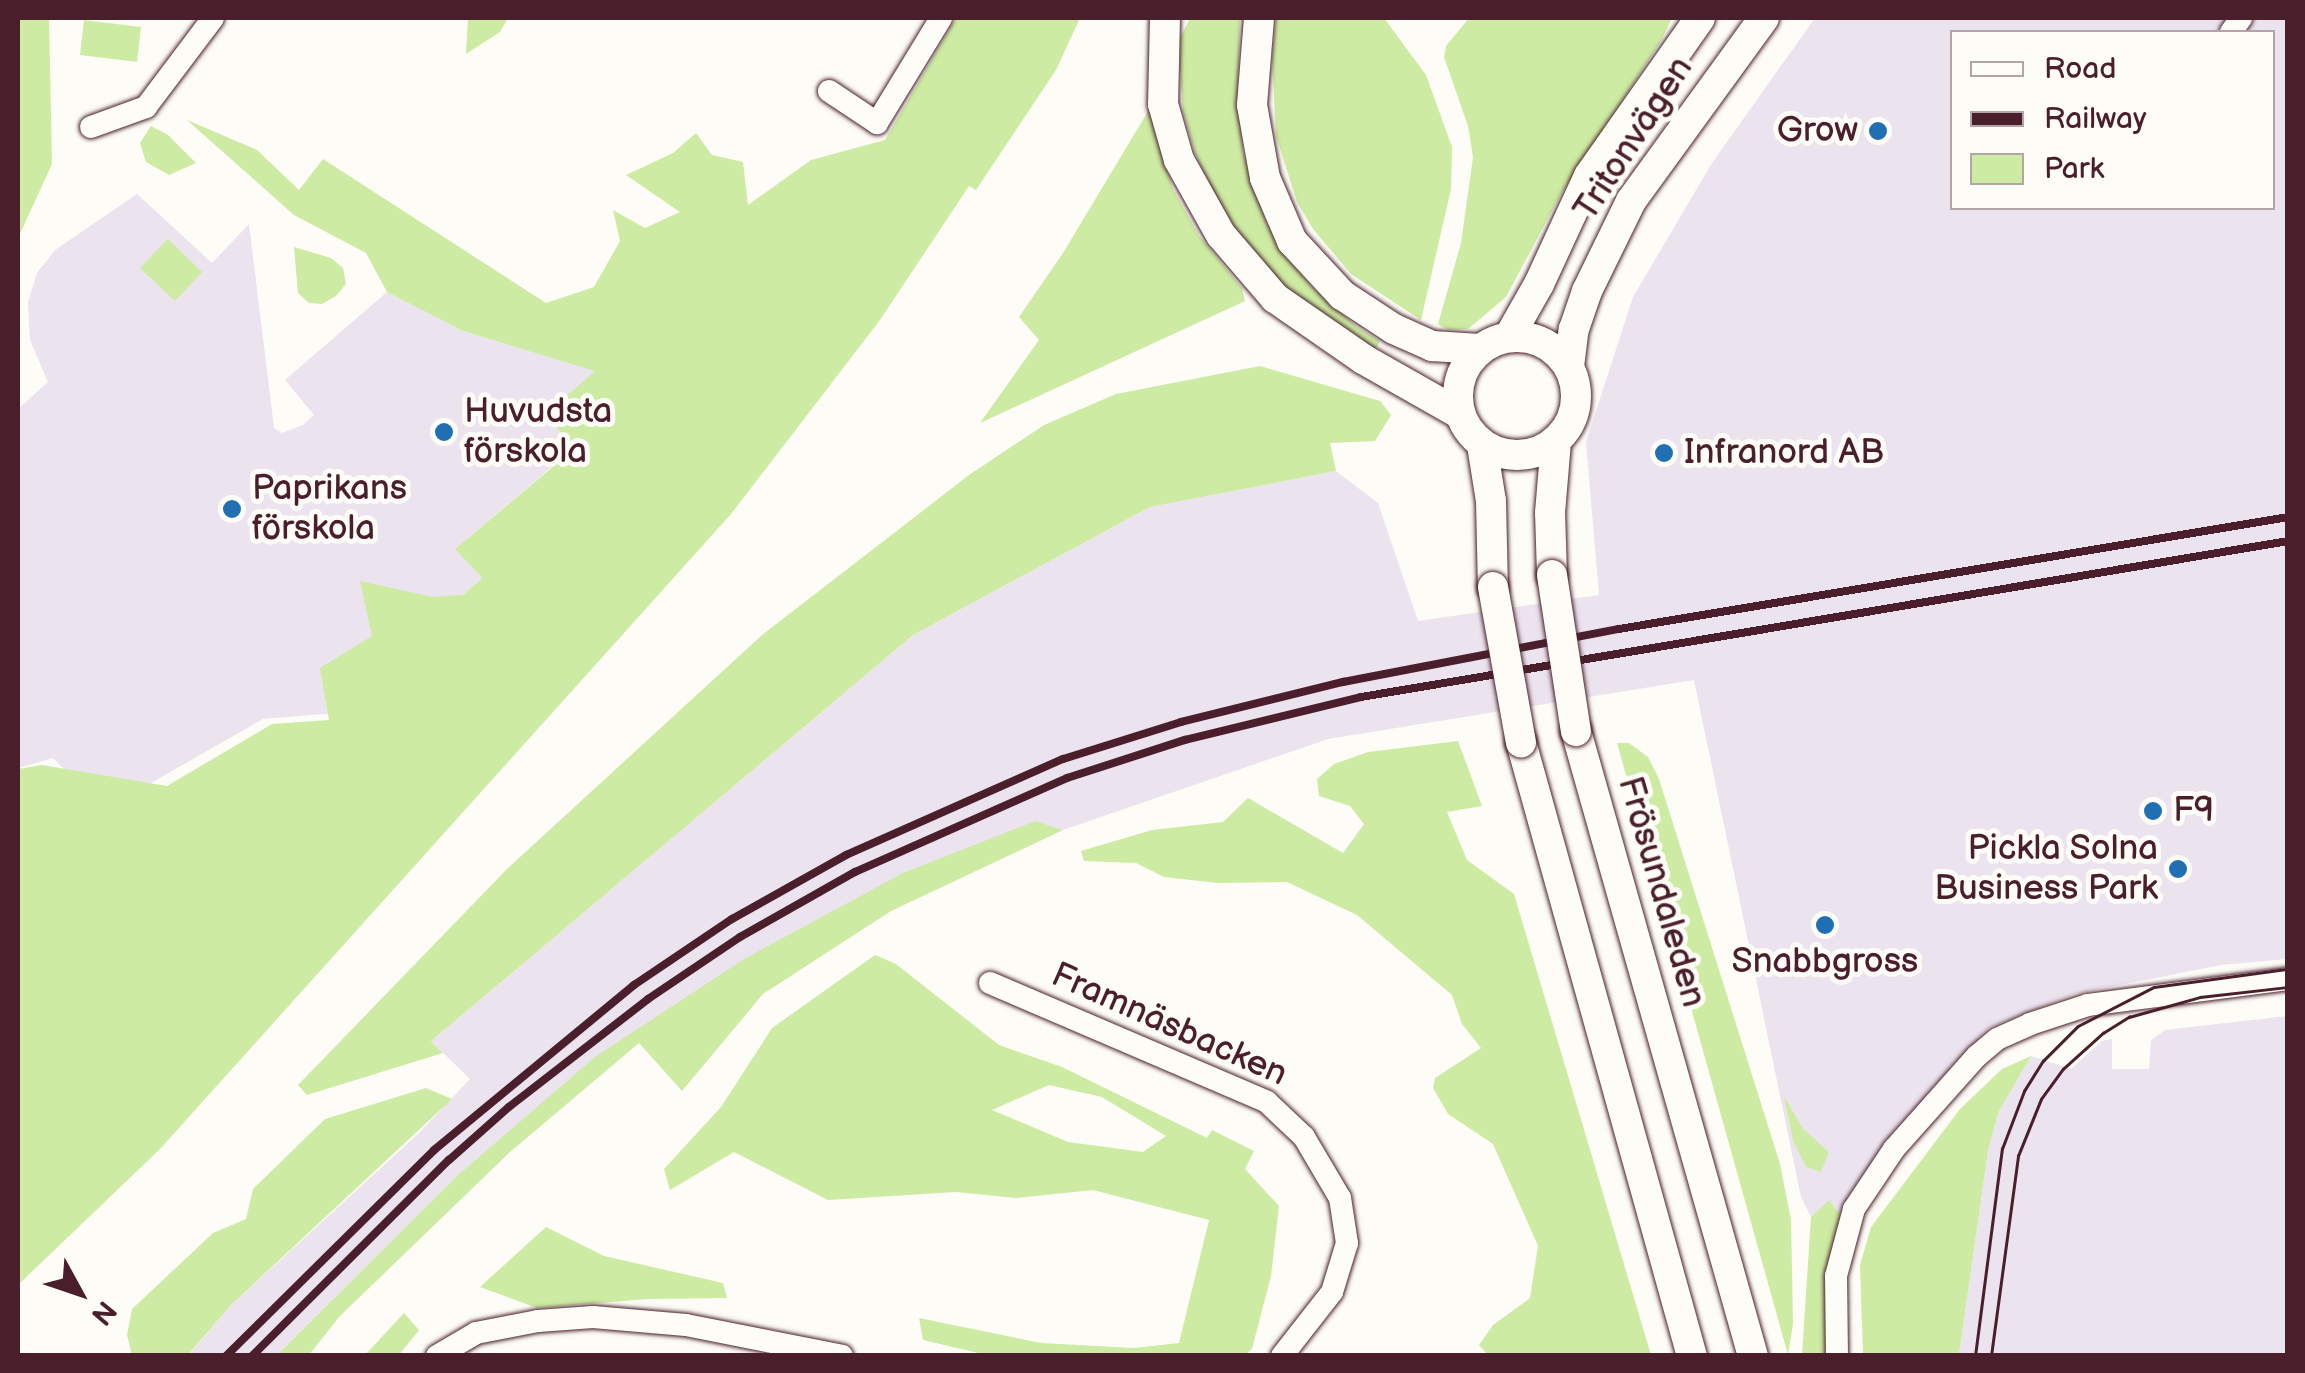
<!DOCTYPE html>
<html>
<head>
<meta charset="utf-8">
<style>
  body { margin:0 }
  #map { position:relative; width:2305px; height:1373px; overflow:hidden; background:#fdfcf7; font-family:"Balsamiq Sans",sans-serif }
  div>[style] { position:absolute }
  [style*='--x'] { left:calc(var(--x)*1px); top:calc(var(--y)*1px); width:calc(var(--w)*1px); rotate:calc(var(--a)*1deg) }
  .built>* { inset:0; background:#ebe3ee }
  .green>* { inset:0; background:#cdeba2 }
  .roads { filter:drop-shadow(0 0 2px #4a1f2b) drop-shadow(0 0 2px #4a1f2b) }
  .street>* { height:22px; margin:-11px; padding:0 11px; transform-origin:11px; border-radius:11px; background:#fdfcf7 }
  .secondary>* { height:30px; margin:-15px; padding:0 15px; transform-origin:15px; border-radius:15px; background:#fdfcf7 }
  .secondary>.ring { margin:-15px; padding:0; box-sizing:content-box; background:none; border:30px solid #fdfcf7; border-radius:50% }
  .tram>* { height:2.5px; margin:-1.25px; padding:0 1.25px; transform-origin:1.25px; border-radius:1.25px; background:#4a1f2b }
  .rail>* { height:8px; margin:-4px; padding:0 4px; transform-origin:4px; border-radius:4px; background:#4a1f2b }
  .bridges { filter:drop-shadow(0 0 2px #4a1f2b) drop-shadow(0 0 2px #4a1f2b) }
  .secondary-bridge>* { height:30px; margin:-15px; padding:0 15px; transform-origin:15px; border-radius:15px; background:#fdfcf7 }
  .dots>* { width:28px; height:28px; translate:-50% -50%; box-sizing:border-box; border:5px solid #fdfcf7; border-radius:50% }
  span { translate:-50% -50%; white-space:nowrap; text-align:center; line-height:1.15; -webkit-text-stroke:10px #fdfcf7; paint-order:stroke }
  .poi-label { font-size:35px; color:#4a1f2b }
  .right { translate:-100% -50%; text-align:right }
  .left { translate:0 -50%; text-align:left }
  .street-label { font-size:35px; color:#4a1f2b }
  .frame { position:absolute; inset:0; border:20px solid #4a1f2b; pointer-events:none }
  .legend { position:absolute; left:1950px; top:30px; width:325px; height:180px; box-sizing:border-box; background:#fdfcf7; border:2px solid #b5a4a5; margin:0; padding:12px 18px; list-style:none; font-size:30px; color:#4a1f2b }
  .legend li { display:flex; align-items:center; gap:20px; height:50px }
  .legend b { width:50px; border:2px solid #b5a4a5 }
  .north { position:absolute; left:30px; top:1243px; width:100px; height:100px; -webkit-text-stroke:8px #fdfcf7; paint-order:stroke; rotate:130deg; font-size:28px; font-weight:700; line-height:40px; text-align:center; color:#4a1f2b }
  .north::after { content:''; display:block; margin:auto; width:35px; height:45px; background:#4a1f2b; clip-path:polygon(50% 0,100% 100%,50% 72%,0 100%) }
</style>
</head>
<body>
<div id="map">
  <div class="built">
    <i style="clip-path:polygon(evenodd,1815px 18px,2287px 18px,2287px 959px,2221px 965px,2074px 994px,1988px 1028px,1876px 1159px,1843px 1218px,1829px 1200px,1811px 1217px,1801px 1197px,1694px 680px,1328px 739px,1063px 830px,1035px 822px,744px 959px,457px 1176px,277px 1355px,188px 1356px,231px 1305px,418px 1134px,470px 1079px,431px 1041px,913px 635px,1150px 507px,1336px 471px,1378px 503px,1418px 621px,1599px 595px,1586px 442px,1633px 297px,1712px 163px,1815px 18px,1952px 32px,2272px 32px,2272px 208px,1952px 208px,1952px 32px)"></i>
    <i style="clip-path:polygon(137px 194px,212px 263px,249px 224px,274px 428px,282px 433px,303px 425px,314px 415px,285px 380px,387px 292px,463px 331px,596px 371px,574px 448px,455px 549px,482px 578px,463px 595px,335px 713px,263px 719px,144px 787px,71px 776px,53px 758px,18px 768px,18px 409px,48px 382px,30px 340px,28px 302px,37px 273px,55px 250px)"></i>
    <i style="clip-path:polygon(2287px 1016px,2287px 1355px,1959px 1356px,1988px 1151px,1998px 1113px,2031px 1056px,2071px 1069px,2102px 1041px,2112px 1039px,2112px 1069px,2149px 1069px,2151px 1040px,2165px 1030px)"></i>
  </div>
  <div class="green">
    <i style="clip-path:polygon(18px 18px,49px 18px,52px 164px,18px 238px)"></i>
    <i style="clip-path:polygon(468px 18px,508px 18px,500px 32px,466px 54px)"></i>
    <i style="clip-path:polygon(956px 18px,1080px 18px,1056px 70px,976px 190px,969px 186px,880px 320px,731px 514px,160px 1149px,18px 1285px,18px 769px,42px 765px,167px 786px,272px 724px,329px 720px,320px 668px,372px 636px,360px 581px,433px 597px,463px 595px,482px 578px,455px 549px,574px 449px,546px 414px,595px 371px,463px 331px,387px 292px,366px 253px,294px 215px,187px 120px,257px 150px,299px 190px,323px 159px,546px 303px,594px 287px,620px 241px,613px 210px,645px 228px,680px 212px,626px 175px,673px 153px,696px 133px,712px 155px,743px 162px,748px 205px,811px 160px,885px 140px)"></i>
    <i style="clip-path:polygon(1190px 18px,1240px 18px,1238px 95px,1243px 152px,1267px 224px,1309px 284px,1357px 327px,1380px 341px,1376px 349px,1263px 272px,1228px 227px,1195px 153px,1183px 111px,1178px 42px)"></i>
    <i style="clip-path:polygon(1276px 18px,1384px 18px,1426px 75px,1452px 147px,1451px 189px,1421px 320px,1351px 274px,1313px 229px,1297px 202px,1276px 136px,1272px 58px)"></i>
    <i style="clip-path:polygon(1469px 18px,1672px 18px,1661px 41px,1561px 194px,1506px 297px,1468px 329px,1448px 330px,1438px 324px,1461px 243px,1473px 157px,1468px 126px,1444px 57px,1446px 46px)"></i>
    <i style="clip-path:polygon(84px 20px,141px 27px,137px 62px,80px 55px)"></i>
    <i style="clip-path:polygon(1150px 108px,1173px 189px,1200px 237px,1242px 288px,1245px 301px,980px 423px,1039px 340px,1019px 317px,1063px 253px)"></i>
    <i style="clip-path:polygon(151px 126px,168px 135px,196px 163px,169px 175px,146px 162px,140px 143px)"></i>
    <i style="clip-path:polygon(168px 239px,202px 272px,175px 301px,140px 268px)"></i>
    <i style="clip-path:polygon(294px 247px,331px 258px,343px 268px,346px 284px,336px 296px,322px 304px,309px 303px,298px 293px)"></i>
    <i style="clip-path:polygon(1260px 366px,1380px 401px,1391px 415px,1375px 441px,1330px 443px,1336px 471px,1150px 507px,913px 635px,431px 1041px,443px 1053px,307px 1095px,298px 1085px,508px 868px,762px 635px,969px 475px,1044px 425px,1116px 394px)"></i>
    <i style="clip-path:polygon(1458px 741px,1482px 806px,1447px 812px,1467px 860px,1514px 894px,1651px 1355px,1488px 1355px,1479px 1345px,1493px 1325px,1530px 1298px,1538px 1246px,1493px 1144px,1448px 1114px,1433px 1088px,1435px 1078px,1481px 1048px,1462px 1024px,1452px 995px,1357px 915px,1287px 882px,1218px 883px,1164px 877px,1136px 863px,1084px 861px,1081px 851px,1152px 830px,1223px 822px,1248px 798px,1343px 853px,1364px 824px,1350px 806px,1319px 796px,1317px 779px,1334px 764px,1368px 752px)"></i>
    <i style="clip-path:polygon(1617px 743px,1629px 743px,1648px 757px,1659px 779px,1780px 1164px,1791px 1220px,1793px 1324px,1788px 1355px)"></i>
    <i style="clip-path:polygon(1035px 821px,1063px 830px,891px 911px,763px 994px,682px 1091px,639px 1043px,510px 1152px,339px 1317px,309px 1355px,277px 1355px,457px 1176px,595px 1057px,744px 959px,903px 873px)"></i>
    <i style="clip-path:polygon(evenodd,875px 955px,896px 964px,999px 1045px,1062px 1067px,1207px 1138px,1212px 1130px,1254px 1151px,1245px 1169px,1279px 1206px,1271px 1276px,1252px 1349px,1244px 1356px,991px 1356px,923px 1340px,919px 1318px,1041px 1343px,1134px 1348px,1179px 1343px,1209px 1220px,1093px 1190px,1016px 1198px,956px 1192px,828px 1200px,734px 1152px,670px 1190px,664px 1169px,721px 1107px,772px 1028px,875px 955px,1049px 1085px,1102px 1097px,1166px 1136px,1143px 1152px,1068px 1142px,992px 1110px,1049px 1085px)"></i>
    <i style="clip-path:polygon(2031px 1056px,1998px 1113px,1988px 1151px,1959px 1355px,1863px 1355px,1860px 1265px,1871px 1227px,1960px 1109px,2002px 1069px)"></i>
    <i style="clip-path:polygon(426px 1088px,452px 1099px,231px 1305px,188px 1355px,132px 1355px,127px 1335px,132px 1309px,213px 1233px,246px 1219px,253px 1189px,325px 1119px)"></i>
    <i style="clip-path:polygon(1784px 1096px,1803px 1129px,1829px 1152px,1821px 1172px,1806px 1167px,1793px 1141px)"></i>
    <i style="clip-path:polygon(1829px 1200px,1843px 1218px,1829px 1355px,1802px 1356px,1811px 1217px)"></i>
    <i style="clip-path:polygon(546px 1227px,604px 1256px,723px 1283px,727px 1298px,648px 1299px,537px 1308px,480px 1287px)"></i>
    <i style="clip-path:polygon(404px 1313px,419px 1330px,399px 1355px,365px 1355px)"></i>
  </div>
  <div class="roads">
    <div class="street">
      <i style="--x:2231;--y:32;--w:17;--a:-54"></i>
      <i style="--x:829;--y:91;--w:58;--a:33.7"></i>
      <i style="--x:877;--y:123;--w:123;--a:-58.6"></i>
      <i style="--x:91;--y:127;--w:59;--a:-20"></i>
      <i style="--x:146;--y:107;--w:111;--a:-53"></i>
      <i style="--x:990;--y:983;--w:301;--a:23.2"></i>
      <i style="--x:1267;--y:1102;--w:51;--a:43.4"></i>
      <i style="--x:1304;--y:1137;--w:71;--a:59.5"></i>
      <i style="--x:1340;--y:1198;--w:46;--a:81.2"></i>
      <i style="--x:1347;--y:1243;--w:51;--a:107"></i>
      <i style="--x:1332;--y:1292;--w:81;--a:128"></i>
      <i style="--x:437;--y:1356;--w:45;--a:-30.5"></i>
      <i style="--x:476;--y:1333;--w:63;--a:-11"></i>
      <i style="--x:538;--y:1321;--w:55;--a:-4.2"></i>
      <i style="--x:593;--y:1317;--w:93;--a:4.9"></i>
      <i style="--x:686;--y:1325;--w:159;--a:11.2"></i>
      <i style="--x:1837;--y:1356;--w:80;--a:-90.7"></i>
      <i style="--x:1836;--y:1276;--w:69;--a:-75"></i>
      <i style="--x:1854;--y:1209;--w:72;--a:-56.3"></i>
      <i style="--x:1894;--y:1149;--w:125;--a:-48.3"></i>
      <i style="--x:1977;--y:1056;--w:26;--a:-40"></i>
      <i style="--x:1997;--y:1039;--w:36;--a:-24"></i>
      <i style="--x:2030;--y:1024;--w:61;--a:-18.1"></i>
      <i style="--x:2088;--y:1005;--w:202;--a:-7.4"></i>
    </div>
    <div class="secondary">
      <i style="--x:1165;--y:18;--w:86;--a:91.3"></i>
      <i style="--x:1163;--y:104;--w:58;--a:74.1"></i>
      <i style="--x:1179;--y:160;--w:86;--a:60.8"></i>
      <i style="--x:1221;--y:235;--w:83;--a:49.4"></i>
      <i style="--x:1275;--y:298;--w:107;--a:34.7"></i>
      <i style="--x:1363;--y:359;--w:112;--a:29.6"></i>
      <i style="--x:1259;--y:18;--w:87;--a:94.6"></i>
      <i style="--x:1252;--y:105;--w:74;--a:79.9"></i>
      <i style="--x:1265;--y:178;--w:69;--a:66.8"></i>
      <i style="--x:1292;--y:241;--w:74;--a:47.2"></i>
      <i style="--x:1342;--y:295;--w:62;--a:33.2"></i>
      <i style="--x:1394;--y:329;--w:42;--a:24.1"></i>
      <i style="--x:1432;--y:346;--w:48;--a:3.6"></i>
      <i class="ring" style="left:1458px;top:337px;width:88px;height:88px"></i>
      <i style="--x:1509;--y:337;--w:61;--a:-60.5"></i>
      <i style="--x:1539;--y:284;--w:119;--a:-65.2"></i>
      <i style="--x:1589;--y:176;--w:193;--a:-54.9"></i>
      <i style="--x:1569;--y:367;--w:38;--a:-83"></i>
      <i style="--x:1574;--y:329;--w:40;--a:-71.1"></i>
      <i style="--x:1587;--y:291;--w:100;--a:-63.9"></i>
      <i style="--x:1631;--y:201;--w:226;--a:-54"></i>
      <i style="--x:1482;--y:445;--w:57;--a:80.9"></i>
      <i style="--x:1491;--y:501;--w:86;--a:88.7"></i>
      <i style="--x:1552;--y:575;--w:62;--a:-91.8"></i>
      <i style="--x:1550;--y:513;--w:72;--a:-85.2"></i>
      <i style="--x:1576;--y:731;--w:650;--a:74.19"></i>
      <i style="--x:1521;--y:742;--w:637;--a:74.44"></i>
    </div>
  </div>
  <div class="tram">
    <i style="--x:1975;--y:1356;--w:209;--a:-82.6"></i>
    <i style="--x:2002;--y:1149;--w:62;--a:-69.2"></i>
    <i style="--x:2024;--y:1091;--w:36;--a:-58"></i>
    <i style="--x:2043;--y:1061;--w:49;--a:-45"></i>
    <i style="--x:2078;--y:1026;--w:85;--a:-27.2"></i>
    <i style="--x:2154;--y:987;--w:135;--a:-7.7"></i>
    <i style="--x:1991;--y:1356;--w:202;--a:-82.3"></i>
    <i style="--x:2018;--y:1156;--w:61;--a:-68"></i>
    <i style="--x:2041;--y:1099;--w:37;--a:-54"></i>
    <i style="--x:2063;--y:1069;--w:54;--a:-42"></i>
    <i style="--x:2103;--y:1033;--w:31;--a:-32"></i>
    <i style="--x:2129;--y:1017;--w:74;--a:-15.7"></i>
    <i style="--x:2200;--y:997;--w:89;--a:-6.5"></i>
  </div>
  <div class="rail">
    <i style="--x:226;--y:1356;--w:293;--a:-44.7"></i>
    <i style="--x:434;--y:1150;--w:259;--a:-39.5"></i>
    <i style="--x:634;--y:985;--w:118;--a:-34"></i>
    <i style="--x:732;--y:919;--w:131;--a:-29.3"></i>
    <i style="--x:846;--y:855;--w:237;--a:-23.9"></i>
    <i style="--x:1063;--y:759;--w:124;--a:-17.4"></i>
    <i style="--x:1181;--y:722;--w:167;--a:-13.9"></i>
    <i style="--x:1343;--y:682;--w:281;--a:-10.9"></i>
    <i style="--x:1619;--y:629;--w:678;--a:-9.5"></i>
    <i style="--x:252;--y:1356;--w:278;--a:-44.9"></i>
    <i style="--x:449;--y:1160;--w:80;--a:-41.5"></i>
    <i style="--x:509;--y:1107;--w:176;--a:-37.8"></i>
    <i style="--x:648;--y:999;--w:111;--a:-34"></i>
    <i style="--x:740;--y:937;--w:132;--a:-29.5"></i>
    <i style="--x:855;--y:872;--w:232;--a:-23.9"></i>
    <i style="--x:1067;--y:778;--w:124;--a:-17.9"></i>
    <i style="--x:1185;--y:740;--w:181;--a:-13.7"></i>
    <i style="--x:1361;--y:697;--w:940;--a:-9.55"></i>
  </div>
  <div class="bridges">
    <div class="secondary-bridge">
      <i style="--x:1552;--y:575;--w:158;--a:81.3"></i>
      <i style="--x:1493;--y:587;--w:158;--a:79.8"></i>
    </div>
  </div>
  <div class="dots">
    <i style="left:1878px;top:131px;background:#1f6fb2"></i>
    <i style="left:444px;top:432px;background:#1f6fb2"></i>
    <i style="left:1664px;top:453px;background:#1f6fb2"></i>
    <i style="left:232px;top:509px;background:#1f6fb2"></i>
    <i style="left:2153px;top:811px;background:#1f6fb2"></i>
    <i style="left:2178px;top:869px;background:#1f6fb2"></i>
    <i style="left:1825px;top:925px;background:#1f6fb2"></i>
  </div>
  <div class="poi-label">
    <span class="right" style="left:1858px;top:131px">Grow</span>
    <span class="left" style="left:464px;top:432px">Huvudsta<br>förskola</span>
    <span class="left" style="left:1684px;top:453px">Infranord AB</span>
    <span class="left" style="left:252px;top:509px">Paprikans<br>förskola</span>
    <span class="left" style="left:2173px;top:811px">F9</span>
    <span class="right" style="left:2158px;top:869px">Pickla Solna<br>Business Park</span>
    <span style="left:1825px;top:962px">Snabbgross</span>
  </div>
  <div class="street-label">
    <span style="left:1634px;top:139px;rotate:-57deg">Tritonvägen</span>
    <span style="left:1661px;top:892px;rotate:74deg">Frösundaleden</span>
    <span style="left:1169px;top:1025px;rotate:24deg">Framnäsbacken</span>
  </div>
  <div class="frame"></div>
  <ul class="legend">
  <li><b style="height:12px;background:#fdfcf7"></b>Road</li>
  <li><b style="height:12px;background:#4a1f2b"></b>Railway</li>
  <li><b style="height:28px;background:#cdeba2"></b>Park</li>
  </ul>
  <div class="north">N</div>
</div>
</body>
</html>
